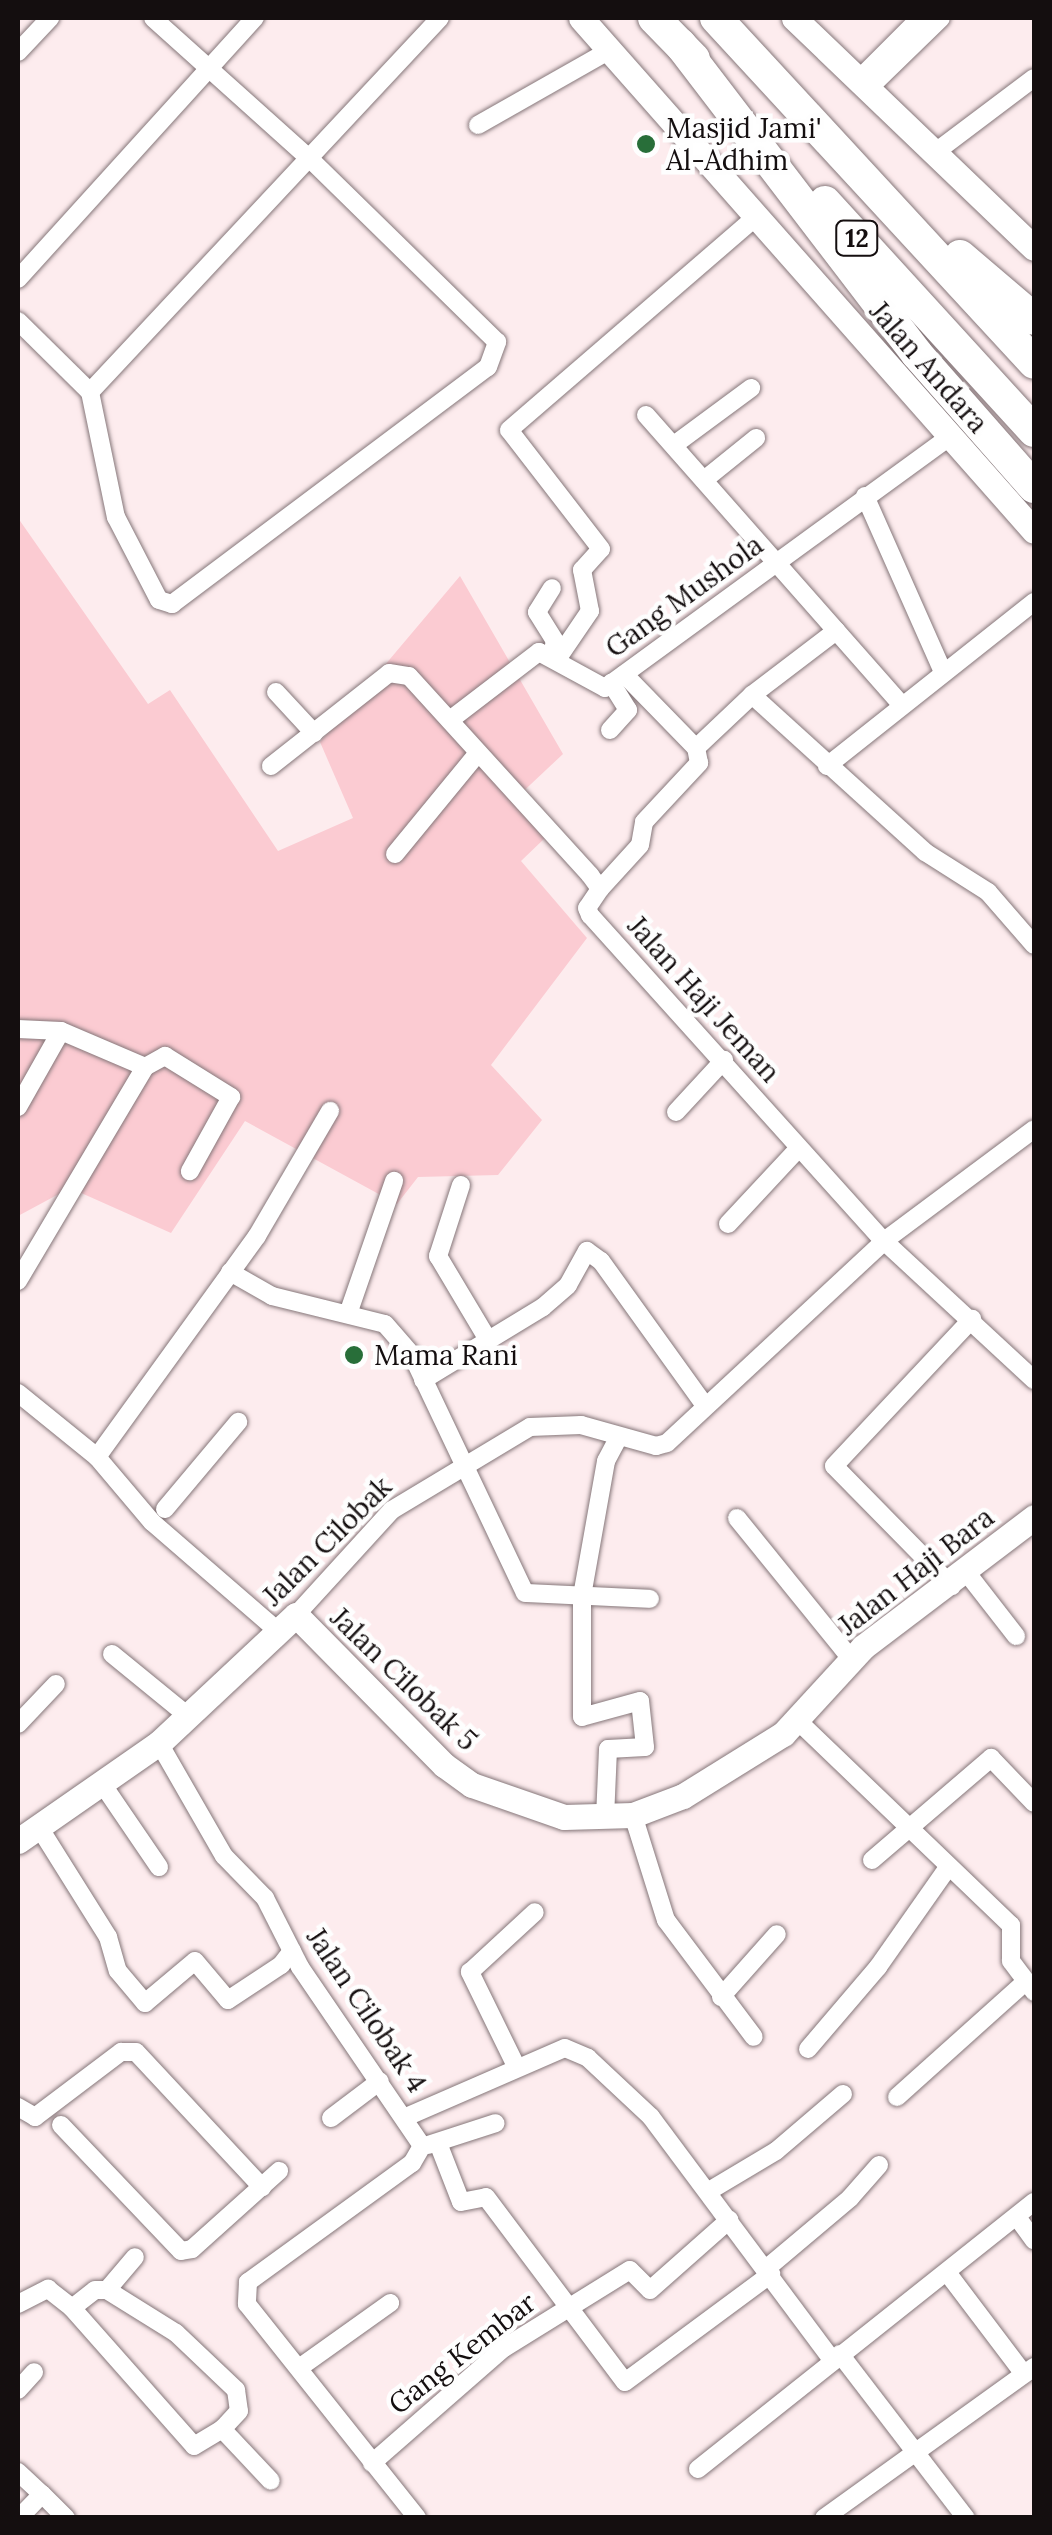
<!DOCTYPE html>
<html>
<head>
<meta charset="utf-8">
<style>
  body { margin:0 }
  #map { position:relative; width:1052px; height:2535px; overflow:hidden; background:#fdecee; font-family:Lora,serif }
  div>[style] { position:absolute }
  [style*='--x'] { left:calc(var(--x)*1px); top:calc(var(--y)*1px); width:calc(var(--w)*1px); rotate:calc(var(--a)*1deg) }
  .green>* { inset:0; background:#fbcbd2 }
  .roads { filter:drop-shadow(0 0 2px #857679) drop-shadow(0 0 2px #857679) }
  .street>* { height:18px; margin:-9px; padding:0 9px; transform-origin:9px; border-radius:9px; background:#fff }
  .secondary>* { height:25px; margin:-12.5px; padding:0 12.5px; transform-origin:12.5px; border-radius:12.5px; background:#fff }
  .highway>* { height:32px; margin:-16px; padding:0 16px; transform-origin:16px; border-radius:16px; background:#fff }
  .dots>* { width:28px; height:28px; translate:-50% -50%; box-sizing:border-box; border:5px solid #fefefe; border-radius:50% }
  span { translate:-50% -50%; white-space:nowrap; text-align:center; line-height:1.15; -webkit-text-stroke:9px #fefefe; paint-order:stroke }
  .shield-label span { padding:2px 8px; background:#fefefe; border:2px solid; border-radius:8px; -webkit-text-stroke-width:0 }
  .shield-label { font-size:25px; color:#140e0f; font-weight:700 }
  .poi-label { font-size:28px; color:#140e0f }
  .left { translate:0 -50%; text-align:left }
  .street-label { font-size:28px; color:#140e0f }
  .frame { position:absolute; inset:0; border:20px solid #140e0f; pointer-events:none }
</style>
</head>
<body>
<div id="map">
  <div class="green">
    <i style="clip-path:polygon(18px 518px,148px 704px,170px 690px,278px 851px,353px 818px,320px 742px,460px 576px,563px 754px,514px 800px,546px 837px,521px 861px,587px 938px,491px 1065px,542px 1120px,498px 1175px,418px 1177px,397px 1204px,245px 1121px,171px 1233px,70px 1188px,18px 1216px)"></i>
  </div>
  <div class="roads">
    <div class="street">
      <i style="--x:18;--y:52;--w:47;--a:-46.7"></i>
      <i style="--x:857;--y:81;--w:89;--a:-45"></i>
      <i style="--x:867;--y:90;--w:103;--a:-44.2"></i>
      <i style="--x:478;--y:125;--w:152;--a:-29.6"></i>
      <i style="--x:933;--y:154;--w:126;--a:-37"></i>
      <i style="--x:18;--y:279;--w:353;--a:-47.8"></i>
      <i style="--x:18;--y:321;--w:101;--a:44.6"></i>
      <i style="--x:90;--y:392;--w:128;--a:78.3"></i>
      <i style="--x:116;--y:517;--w:93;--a:62.6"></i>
      <i style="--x:159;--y:600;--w:14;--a:17"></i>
      <i style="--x:172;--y:604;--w:395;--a:-36.9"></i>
      <i style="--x:488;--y:367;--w:27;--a:-70"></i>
      <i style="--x:497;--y:342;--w:260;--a:-135.6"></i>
      <i style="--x:311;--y:160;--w:212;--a:-138.1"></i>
      <i style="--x:90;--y:392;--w:512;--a:-46.9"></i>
      <i style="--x:646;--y:415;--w:384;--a:48.6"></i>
      <i style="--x:674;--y:445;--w:96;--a:-36.5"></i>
      <i style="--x:704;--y:480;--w:67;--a:-38.9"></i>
      <i style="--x:865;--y:496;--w:190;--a:66.1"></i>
      <i style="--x:552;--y:656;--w:15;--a:-79"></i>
      <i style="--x:555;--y:641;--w:34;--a:-122"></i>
      <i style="--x:537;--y:612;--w:28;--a:-58"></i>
      <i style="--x:558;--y:658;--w:57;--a:-55.8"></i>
      <i style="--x:590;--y:611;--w:42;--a:-101"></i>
      <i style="--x:582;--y:570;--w:28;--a:-48"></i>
      <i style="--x:601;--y:549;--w:150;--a:-127.7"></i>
      <i style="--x:509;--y:430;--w:326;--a:-40.8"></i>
      <i style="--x:276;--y:692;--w:56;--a:47.2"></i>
      <i style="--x:752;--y:695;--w:234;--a:42.2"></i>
      <i style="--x:925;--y:852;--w:75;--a:32.4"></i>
      <i style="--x:988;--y:892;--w:70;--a:49"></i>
      <i style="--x:450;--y:720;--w:112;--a:-37.4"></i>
      <i style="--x:539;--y:652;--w:75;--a:28.6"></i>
      <i style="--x:605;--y:688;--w:427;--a:-36.1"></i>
      <i style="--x:610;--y:730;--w:27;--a:-48"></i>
      <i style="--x:628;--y:710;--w:32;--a:-122"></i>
      <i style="--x:696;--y:748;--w:77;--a:-43.4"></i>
      <i style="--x:752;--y:695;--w:106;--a:-37.3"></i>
      <i style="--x:271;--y:766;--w:150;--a:-38.2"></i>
      <i style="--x:389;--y:673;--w:20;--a:9"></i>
      <i style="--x:409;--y:676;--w:269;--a:47.7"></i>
      <i style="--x:590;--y:875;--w:17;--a:54"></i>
      <i style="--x:600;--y:889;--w:23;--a:124"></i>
      <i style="--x:587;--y:908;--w:8;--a:67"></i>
      <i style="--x:590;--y:915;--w:439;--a:48"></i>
      <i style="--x:884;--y:1241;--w:205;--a:42.8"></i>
      <i style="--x:827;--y:766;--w:264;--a:-38.4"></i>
      <i style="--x:395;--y:854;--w:131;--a:-50.6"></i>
      <i style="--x:600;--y:889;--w:59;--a:-47.7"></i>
      <i style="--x:640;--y:845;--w:23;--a:-80"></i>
      <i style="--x:644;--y:822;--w:81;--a:-47"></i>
      <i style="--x:699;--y:763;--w:15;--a:-101"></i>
      <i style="--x:696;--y:748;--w:103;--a:-134.2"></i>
      <i style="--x:18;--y:1029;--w:43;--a:2.7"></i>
      <i style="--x:61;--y:1031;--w:91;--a:23.2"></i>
      <i style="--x:18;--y:1107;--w:87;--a:-60.5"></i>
      <i style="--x:676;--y:1112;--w:71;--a:-47.3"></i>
      <i style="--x:461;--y:1185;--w:75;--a:107.9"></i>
      <i style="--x:438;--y:1256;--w:98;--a:59.2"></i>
      <i style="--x:728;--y:1224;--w:103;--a:-47"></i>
      <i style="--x:230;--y:1272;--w:48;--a:29.7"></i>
      <i style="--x:272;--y:1296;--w:116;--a:13.9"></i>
      <i style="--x:385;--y:1324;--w:41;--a:48.9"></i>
      <i style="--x:412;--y:1355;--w:263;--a:64.6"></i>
      <i style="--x:525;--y:1593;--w:125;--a:2.7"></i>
      <i style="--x:18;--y:1281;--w:249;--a:-59.3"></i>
      <i style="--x:145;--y:1067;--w:23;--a:-29"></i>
      <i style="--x:165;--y:1056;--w:78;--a:31.8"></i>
      <i style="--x:231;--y:1097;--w:85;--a:119"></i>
      <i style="--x:348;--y:1314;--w:141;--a:-70.9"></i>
      <i style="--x:423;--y:1380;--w:140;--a:-31.3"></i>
      <i style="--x:543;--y:1307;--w:33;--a:-41"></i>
      <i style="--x:568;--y:1285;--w:39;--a:-61"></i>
      <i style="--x:587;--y:1251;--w:17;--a:36"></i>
      <i style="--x:601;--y:1261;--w:175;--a:54.3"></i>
      <i style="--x:18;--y:1393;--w:102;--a:39"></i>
      <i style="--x:97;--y:1457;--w:85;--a:49.8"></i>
      <i style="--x:152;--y:1522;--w:168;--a:40.9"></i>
      <i style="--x:97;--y:1457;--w:273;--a:-54.1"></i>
      <i style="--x:257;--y:1236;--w:145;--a:-59.7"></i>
      <i style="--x:165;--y:1509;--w:114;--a:-50"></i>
      <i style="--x:737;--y:1518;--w:181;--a:51"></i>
      <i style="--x:967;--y:1573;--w:80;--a:52.1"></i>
      <i style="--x:952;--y:1586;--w:168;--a:-134.5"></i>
      <i style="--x:834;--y:1466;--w:202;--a:-46.8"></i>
      <i style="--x:296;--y:1615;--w:142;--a:-47.6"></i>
      <i style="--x:392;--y:1510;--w:161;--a:-31"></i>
      <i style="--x:530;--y:1427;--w:51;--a:-2.2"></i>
      <i style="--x:581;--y:1425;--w:78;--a:15.6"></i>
      <i style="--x:656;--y:1446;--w:11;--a:-15"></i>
      <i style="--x:667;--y:1443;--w:296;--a:-42.9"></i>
      <i style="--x:884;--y:1241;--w:187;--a:-36.7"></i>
      <i style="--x:112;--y:1654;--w:98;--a:39.2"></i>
      <i style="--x:798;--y:1721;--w:295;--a:43.8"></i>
      <i style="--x:1011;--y:1925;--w:36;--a:90"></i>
      <i style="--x:1011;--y:1961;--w:39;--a:53"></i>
      <i style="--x:18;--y:1724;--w:55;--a:-46.5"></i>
      <i style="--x:159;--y:1743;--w:130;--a:60.1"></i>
      <i style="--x:224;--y:1856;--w:59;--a:45.7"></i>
      <i style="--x:265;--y:1898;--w:77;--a:63.1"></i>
      <i style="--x:300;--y:1967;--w:217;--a:55.7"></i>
      <i style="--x:422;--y:2146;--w:20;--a:120"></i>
      <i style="--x:412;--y:2163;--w:203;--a:144"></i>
      <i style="--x:248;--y:2282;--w:22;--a:93"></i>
      <i style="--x:247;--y:2304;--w:273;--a:51.5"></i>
      <i style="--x:101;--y:1782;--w:103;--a:55.7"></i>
      <i style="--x:633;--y:1815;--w:110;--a:72.6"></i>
      <i style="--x:666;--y:1920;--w:146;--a:53.1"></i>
      <i style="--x:605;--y:1818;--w:69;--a:-87.5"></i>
      <i style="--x:608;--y:1749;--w:37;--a:-3"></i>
      <i style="--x:645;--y:1747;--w:46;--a:-96.2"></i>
      <i style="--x:640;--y:1701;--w:60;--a:164.6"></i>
      <i style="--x:582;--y:1717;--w:121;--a:-90"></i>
      <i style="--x:582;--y:1596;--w:137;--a:-79.9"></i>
      <i style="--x:606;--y:1461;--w:26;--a:-62"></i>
      <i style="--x:39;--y:1827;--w:130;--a:57.9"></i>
      <i style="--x:108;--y:1937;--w:35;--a:74"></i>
      <i style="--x:118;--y:1971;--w:42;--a:49.8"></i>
      <i style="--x:145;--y:2003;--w:65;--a:-40"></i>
      <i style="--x:195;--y:1961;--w:51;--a:49.8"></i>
      <i style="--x:228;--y:2000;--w:64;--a:-33.4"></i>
      <i style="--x:281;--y:1965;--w:18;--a:-52"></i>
      <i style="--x:872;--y:1860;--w:157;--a:-40.6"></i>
      <i style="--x:991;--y:1758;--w:62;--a:46.3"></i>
      <i style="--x:721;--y:1997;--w:84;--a:-48.4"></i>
      <i style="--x:808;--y:2049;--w:108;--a:-49.5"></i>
      <i style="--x:878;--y:1967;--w:123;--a:-54.9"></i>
      <i style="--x:516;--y:2066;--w:105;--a:-116.1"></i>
      <i style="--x:470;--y:1972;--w:88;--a:-42.7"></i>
      <i style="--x:897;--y:2097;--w:172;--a:-41.9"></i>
      <i style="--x:18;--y:2107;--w:20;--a:30"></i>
      <i style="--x:35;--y:2117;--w:108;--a:-37.1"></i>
      <i style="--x:121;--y:2052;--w:15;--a:0"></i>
      <i style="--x:136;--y:2052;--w:185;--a:47"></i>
      <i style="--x:406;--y:2117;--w:173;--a:-23.5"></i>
      <i style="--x:565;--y:2048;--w:25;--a:23"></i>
      <i style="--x:588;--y:2058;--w:86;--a:43.1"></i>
      <i style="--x:651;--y:2117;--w:303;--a:53.3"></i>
      <i style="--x:331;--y:2118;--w:61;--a:-37.1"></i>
      <i style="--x:61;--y:2125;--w:174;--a:46.4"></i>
      <i style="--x:181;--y:2251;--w:11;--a:-10"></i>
      <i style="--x:192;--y:2249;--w:117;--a:-41.9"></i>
      <i style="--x:438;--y:2143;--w:63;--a:68.7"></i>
      <i style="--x:461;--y:2202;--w:25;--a:-11"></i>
      <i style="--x:486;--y:2197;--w:231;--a:53.1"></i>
      <i style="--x:625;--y:2382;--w:182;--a:-36.5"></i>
      <i style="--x:428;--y:2145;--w:71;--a:-17.9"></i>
      <i style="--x:709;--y:2191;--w:78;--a:-30.8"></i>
      <i style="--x:776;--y:2151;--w:88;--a:-40.4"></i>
      <i style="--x:1017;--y:2217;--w:29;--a:54"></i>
      <i style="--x:767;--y:2268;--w:109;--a:-40.1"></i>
      <i style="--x:850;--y:2198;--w:44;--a:-48.7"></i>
      <i style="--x:949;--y:2275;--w:124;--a:52.9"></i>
      <i style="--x:107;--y:2290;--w:81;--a:31.9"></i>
      <i style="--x:176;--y:2333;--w:83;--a:43.5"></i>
      <i style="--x:236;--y:2390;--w:21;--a:82"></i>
      <i style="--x:239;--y:2411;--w:25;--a:133"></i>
      <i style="--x:18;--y:2304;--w:34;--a:-27"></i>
      <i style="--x:48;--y:2289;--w:31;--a:38"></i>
      <i style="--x:72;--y:2308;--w:184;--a:48.5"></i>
      <i style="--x:194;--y:2446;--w:33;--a:-31"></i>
      <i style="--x:222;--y:2429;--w:71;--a:46.7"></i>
      <i style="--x:72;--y:2308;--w:29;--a:-38"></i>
      <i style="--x:95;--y:2290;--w:12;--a:0"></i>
      <i style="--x:107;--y:2290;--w:43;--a:-49.7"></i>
      <i style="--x:840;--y:2354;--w:207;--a:52.5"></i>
      <i style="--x:299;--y:2368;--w:112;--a:-35.5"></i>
      <i style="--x:18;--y:2390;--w:24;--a:-48"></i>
      <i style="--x:372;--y:2463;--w:175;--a:-41.1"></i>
      <i style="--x:504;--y:2348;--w:148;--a:-31.8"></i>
      <i style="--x:630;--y:2270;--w:28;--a:45"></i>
      <i style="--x:650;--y:2290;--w:106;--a:-41.5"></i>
      <i style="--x:698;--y:2469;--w:429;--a:-38.5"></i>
      <i style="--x:18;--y:2472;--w:33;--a:43"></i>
      <i style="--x:19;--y:2518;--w:33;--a:-46"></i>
      <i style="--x:42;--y:2494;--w:34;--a:45"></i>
      <i style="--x:824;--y:2518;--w:259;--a:-35.7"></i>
    </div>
    <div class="secondary">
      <i style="--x:581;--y:18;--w:684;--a:48.55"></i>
      <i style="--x:794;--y:18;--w:332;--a:43.8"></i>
      <i style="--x:18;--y:1841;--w:172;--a:-34.8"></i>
      <i style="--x:159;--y:1743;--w:187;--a:-43.1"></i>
      <i style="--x:296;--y:1615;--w:211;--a:45.4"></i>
      <i style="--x:444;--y:1765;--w:34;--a:36"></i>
      <i style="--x:472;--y:1785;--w:97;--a:19.2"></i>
      <i style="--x:564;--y:1817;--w:69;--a:-1.7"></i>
      <i style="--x:633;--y:1815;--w:53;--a:-20.8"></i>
      <i style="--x:683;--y:1796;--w:118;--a:-31.8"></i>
      <i style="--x:783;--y:1734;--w:118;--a:-47.4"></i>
      <i style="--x:863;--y:1647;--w:215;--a:-37.2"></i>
    </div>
    <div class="highway">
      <i style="--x:654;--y:18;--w:57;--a:45.7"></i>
      <i style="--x:716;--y:18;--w:469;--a:47.3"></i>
      <i style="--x:680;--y:44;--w:390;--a:52.6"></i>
      <i style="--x:917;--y:354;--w:177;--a:48.7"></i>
      <i style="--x:825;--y:202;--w:310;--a:47.6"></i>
      <i style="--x:960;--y:256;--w:97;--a:40.4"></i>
    </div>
  </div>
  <div class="dots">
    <i style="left:646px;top:144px;background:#286e39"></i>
    <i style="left:354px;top:1355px;background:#286e39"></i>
  </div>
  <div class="shield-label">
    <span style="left:857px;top:238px">12</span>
  </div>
  <div class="poi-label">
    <span class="left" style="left:666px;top:144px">Masjid Jami'<br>Al-Adhim</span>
    <span class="left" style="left:374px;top:1355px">Mama Rani</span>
  </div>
  <div class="street-label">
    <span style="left:929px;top:367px;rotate:49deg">Jalan Andara</span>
    <span style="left:684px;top:596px;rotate:-36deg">Gang Mushola</span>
    <span style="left:704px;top:999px;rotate:48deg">Jalan Haji Jeman</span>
    <span style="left:327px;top:1541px;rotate:-45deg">Jalan Cilobak</span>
    <span style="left:916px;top:1571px;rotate:-38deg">Jalan Haji Bara</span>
    <span style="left:404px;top:1679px;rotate:44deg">Jalan Cilobak 5</span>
    <span style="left:367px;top:2010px;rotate:56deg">Jalan Cilobak 4</span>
    <span style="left:462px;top:2353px;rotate:-38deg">Gang Kembar</span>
  </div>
  <div class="frame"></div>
</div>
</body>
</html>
